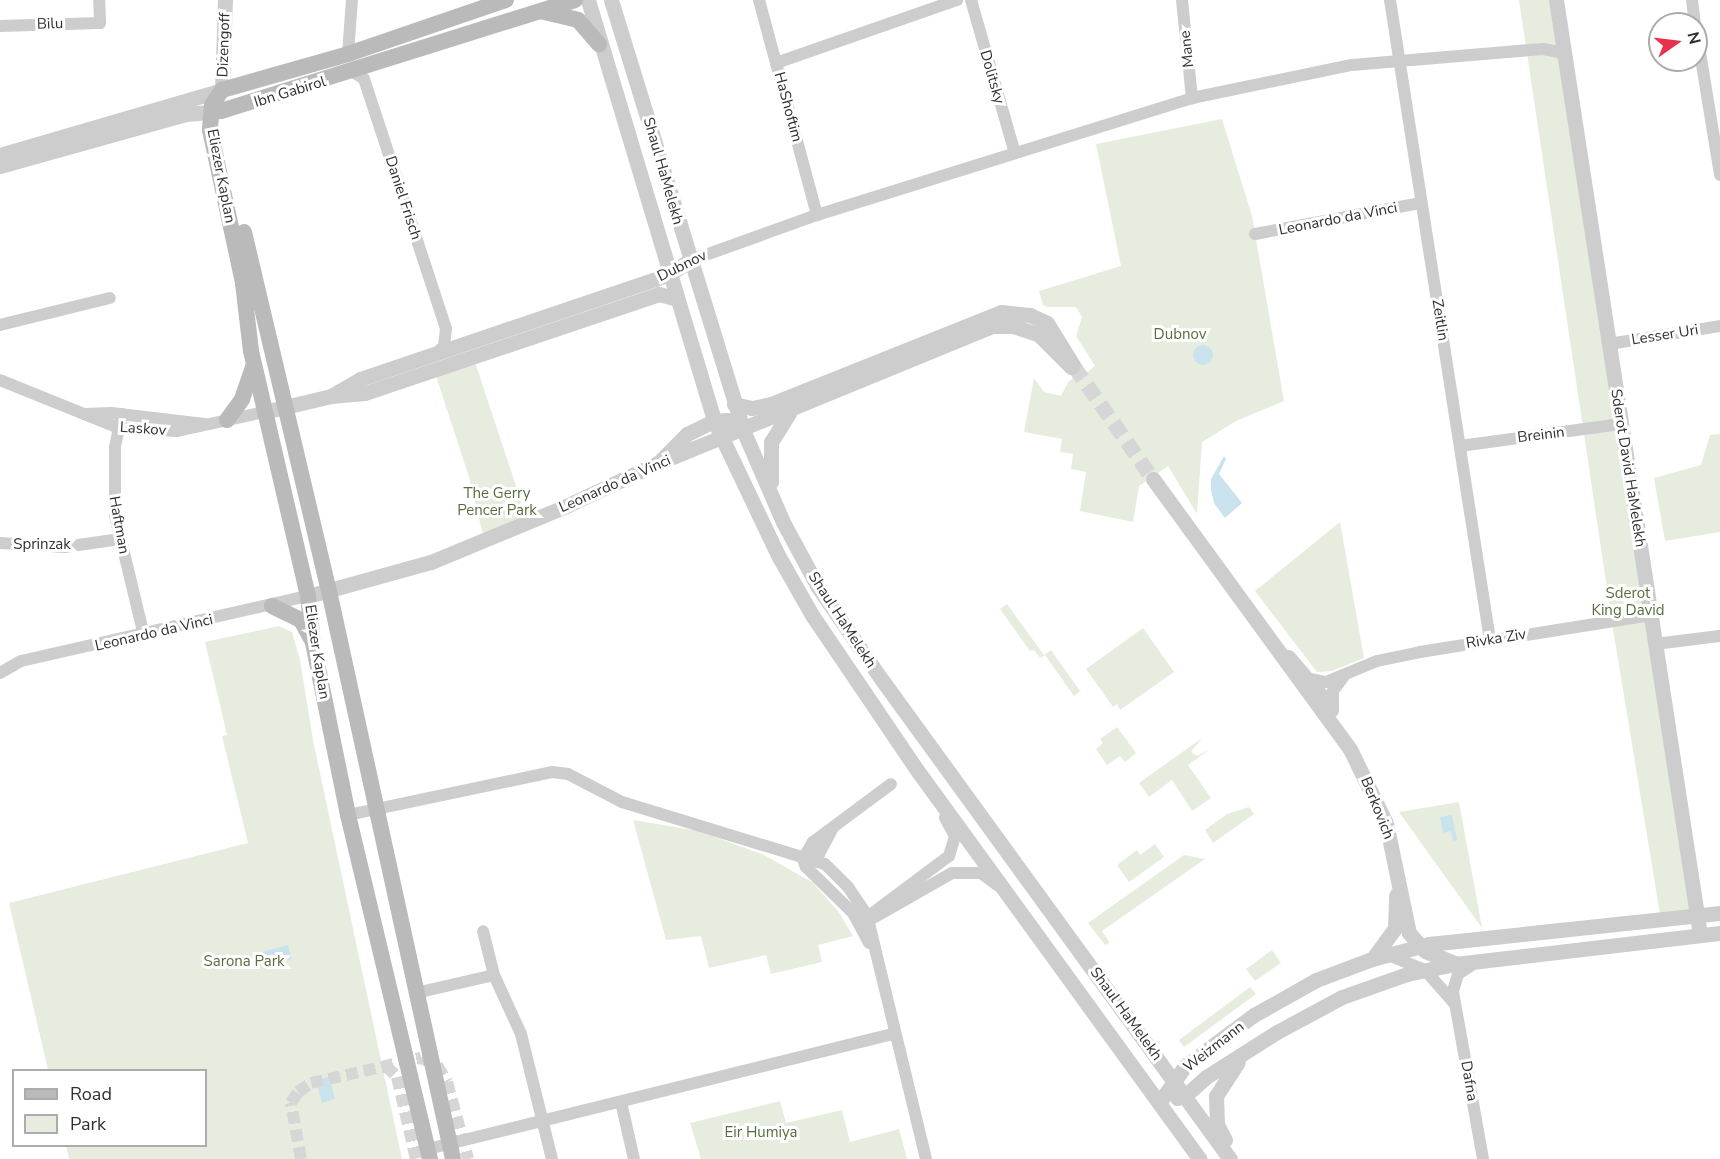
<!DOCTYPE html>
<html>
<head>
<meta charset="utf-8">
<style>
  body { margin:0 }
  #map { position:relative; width:1720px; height:1159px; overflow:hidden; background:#fff; font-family:"Nunito Sans",sans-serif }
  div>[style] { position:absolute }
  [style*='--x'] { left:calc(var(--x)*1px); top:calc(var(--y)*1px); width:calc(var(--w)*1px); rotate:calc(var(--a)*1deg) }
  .green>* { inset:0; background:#e7edde }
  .water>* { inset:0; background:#cae2ed }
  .round { border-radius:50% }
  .minor-tunnel>* { height:12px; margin-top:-6px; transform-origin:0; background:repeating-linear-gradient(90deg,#d6d6d6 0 12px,transparent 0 18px) }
  .tertiary-tunnel>* { height:15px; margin-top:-7.5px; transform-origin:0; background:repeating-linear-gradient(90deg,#d6d6d6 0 15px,transparent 0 23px) }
  .minor>* { height:12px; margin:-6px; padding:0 6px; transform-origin:6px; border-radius:6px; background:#cdcdcd }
  .tertiary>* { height:15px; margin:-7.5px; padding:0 7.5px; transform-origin:7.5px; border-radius:7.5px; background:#cdcdcd }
  .secondary>* { height:16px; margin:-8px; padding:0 8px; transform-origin:8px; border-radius:8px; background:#bababa }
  span { translate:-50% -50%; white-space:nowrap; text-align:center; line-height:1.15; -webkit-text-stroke:6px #fff; paint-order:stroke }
  .street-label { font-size:15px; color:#303030 }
  .park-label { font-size:15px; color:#576d3c }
  .legend { position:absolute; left:12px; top:1069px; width:195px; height:78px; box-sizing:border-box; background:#fff; border:2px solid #acacac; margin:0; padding:8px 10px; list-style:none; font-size:18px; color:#303030 }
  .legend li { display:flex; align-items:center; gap:12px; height:30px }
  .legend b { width:30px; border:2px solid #acacac }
  .north { position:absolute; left:1648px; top:12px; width:60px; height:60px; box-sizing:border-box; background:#fff; border:2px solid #acacac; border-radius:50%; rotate:76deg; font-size:16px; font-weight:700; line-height:24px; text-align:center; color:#303030 }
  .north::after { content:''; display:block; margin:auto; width:21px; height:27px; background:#e7314d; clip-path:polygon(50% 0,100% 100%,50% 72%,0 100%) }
</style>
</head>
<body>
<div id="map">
  <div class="green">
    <i style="clip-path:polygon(1519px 0,1549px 0,1697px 916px,1661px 920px,1614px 635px)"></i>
    <i style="clip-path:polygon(1222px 119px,1252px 216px,1284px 401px,1238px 420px,1202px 442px,1197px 514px,1168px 466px,1139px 486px,1133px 522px,1080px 511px,1086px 472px,1071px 469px,1073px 454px,1060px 452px,1062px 439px,1024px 432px,1034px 378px,1044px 392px,1061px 396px,1068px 382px,1075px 376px,1079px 379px,1095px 366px,1076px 336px,1082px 317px,1076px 307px,1048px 307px,1043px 305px,1039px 291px,1121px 266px,1096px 144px)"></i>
    <i style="clip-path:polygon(474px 359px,528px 522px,484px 539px,468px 474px,435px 373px)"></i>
    <i style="clip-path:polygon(1720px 434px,1720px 532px,1665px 541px,1654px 478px,1701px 465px,1710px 435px)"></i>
    <i style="clip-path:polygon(1340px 522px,1364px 658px,1332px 671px,1317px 672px,1255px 591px)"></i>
    <i style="clip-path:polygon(1007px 604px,1044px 655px,1051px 650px,1080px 691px,1074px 696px,1045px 655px,1040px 658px,1034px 650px,1030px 651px,1000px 609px)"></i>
    <i style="clip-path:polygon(279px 626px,292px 632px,300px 660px,313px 740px,402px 1159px,69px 1159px,66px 1146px,206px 1146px,206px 1070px,48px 1070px,9px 903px,248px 843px,222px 736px,227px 735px,205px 642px)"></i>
    <i style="clip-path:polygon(1143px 628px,1174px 672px,1120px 710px,1117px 704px,1113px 707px,1086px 669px)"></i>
    <i style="clip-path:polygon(1117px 727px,1136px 753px,1125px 762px,1120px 756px,1107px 765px,1096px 749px,1103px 743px,1100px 739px)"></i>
    <i style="clip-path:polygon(1202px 738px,1191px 752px,1197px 756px,1210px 749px,1188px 765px,1211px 798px,1192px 811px,1172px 780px,1149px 797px,1139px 783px)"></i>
    <i style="clip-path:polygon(1459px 802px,1482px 928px,1399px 812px)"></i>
    <i style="clip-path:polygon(1249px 807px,1254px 814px,1213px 843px,1205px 830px,1227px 814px)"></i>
    <i style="clip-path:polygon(633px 820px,699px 831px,764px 855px,812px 882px,838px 911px,853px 936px,818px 945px,822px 962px,771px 974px,766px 955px,709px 968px,701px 936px,666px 940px)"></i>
    <i style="clip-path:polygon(1155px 844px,1164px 857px,1129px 882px,1117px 865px,1137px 850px,1140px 855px)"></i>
    <i style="clip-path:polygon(1184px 855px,1205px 859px,1102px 931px,1110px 943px,1105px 945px,1088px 923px)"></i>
    <i style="clip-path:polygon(1272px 950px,1281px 963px,1255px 981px,1246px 969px)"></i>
    <i style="clip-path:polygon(1250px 987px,1256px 994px,1184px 1047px,1179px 1040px)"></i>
    <i style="clip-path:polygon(780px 1101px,786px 1123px,842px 1110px,850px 1142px,899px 1129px,907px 1159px,701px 1159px,690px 1123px)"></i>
  </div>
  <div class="water">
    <i class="round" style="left:1193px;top:345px;width:20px;height:20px"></i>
    <i style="clip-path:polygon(1224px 456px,1226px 459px,1219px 474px,1242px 503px,1225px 518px,1214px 503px,1211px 490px,1211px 479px)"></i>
    <i style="clip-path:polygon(1452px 815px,1457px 840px,1453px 841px,1451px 831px,1443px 833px,1440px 817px)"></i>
    <i style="clip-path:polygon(288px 945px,292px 959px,265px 966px,262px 952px)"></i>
    <i style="clip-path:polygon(329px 1077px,335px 1099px,322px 1103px,316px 1080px)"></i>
  </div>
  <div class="minor-tunnel">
    <i style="--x:386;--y:1066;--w:16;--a:45"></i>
    <i style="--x:397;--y:1077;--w:84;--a:77"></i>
    <i style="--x:301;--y:1159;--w:57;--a:-100.1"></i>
    <i style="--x:291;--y:1103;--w:13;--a:-58"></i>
    <i style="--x:298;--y:1092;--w:16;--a:-35"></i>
    <i style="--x:311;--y:1083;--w:113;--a:-12.8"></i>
    <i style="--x:421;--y:1058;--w:17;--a:24"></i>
    <i style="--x:437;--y:1065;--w:20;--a:60"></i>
    <i style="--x:447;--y:1082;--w:80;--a:74.7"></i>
  </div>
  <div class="tertiary-tunnel">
    <i style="--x:1074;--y:366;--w:138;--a:55"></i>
  </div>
  <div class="minor">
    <i style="--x:759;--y:0;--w:223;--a:74.9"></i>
    <i style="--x:971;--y:0;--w:159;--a:74"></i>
    <i style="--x:1182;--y:0;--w:99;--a:84.2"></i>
    <i style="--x:1390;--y:0;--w:648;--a:81.12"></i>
    <i style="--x:1692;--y:0;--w:24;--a:83"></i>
    <i style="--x:0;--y:26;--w:100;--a:-1.7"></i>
    <i style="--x:100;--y:23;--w:23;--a:-92"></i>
    <i style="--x:1696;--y:28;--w:149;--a:80.7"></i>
    <i style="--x:348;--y:54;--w:54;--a:-85.8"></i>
    <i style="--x:776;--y:63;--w:192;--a:-19.2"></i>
    <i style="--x:353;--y:72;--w:13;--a:32"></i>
    <i style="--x:364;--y:79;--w:263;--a:71.8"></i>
    <i style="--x:446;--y:329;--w:17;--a:97"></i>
    <i style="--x:444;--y:346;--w:10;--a:135"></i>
    <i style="--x:1255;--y:234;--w:169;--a:-10.6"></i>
    <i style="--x:689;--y:261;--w:136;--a:-19.8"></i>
    <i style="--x:817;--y:215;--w:393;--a:-17.3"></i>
    <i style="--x:1192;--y:98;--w:163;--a:-11.7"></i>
    <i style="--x:1352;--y:65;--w:192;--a:-4.8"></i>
    <i style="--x:1543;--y:49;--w:21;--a:11"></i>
    <i style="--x:0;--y:325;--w:113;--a:-13.8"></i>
    <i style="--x:1609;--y:344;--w:112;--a:-9.2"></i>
    <i style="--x:0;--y:380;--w:128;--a:22"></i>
    <i style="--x:119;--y:428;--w:58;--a:3"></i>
    <i style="--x:177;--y:431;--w:89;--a:-12.3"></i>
    <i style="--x:84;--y:414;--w:27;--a:-2"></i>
    <i style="--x:111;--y:413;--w:94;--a:6.7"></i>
    <i style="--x:122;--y:414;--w:35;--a:102"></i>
    <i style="--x:115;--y:448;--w:67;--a:90"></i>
    <i style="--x:115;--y:515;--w:124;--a:76.5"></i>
    <i style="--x:1460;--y:446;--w:162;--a:-7.8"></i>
    <i style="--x:0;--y:543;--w:64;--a:3.6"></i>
    <i style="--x:64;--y:547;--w:57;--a:-8.1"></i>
    <i style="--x:1655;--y:644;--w:65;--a:-7"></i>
    <i style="--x:0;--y:673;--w:24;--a:-30"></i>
    <i style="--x:21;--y:661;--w:294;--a:-12.8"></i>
    <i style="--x:1310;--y:679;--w:16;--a:11"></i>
    <i style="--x:1326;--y:682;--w:55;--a:-22.4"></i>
    <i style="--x:1377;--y:661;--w:44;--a:-11.8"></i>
    <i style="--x:1420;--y:652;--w:234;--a:-9.1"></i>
    <i style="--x:1333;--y:711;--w:20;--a:-90"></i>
    <i style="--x:1333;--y:691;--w:19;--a:-54"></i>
    <i style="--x:348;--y:815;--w:208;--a:-11.9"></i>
    <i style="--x:552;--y:772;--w:16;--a:7"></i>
    <i style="--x:568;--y:774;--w:61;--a:27.4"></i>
    <i style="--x:622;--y:802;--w:212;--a:17"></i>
    <i style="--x:825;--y:864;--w:33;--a:45"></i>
    <i style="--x:848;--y:887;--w:34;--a:56"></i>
    <i style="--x:867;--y:915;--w:251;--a:76.4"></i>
    <i style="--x:804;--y:859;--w:16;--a:-18"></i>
    <i style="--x:819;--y:854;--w:27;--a:-62"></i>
    <i style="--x:862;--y:921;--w:109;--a:-36.8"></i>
    <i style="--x:949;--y:856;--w:21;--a:-73"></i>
    <i style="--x:955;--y:836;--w:21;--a:-119"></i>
    <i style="--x:866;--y:922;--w:99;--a:-29.7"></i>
    <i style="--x:952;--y:873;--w:29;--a:0"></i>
    <i style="--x:981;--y:873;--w:20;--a:37"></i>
    <i style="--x:869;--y:943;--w:34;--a:-118"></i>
    <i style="--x:853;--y:913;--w:66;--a:-135.6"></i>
    <i style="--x:806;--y:867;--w:9;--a:-111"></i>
    <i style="--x:803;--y:859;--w:20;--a:-60"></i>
    <i style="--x:813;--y:842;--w:97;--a:-36.6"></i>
    <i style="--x:1388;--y:955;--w:40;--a:22"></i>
    <i style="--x:1425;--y:970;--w:44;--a:48.7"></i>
    <i style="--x:1475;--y:963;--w:20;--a:147"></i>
    <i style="--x:1458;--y:974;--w:19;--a:106"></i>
    <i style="--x:1453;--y:992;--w:170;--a:79.8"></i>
    <i style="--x:494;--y:975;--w:65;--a:65.4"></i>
    <i style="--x:521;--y:1034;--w:129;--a:76.1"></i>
    <i style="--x:416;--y:993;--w:80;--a:-13"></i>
    <i style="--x:494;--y:975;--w:45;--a:-104"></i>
    <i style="--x:621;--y:1102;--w:58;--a:77.2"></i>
    <i style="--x:428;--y:1149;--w:479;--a:-13.9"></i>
  </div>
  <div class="tertiary">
    <i style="--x:588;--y:0;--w:439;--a:73.3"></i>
    <i style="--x:714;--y:421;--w:151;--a:64.5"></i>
    <i style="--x:779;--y:557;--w:67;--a:60.4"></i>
    <i style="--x:812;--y:615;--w:187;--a:55.9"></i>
    <i style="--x:917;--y:770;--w:481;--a:54"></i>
    <i style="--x:611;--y:0;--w:450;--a:72.9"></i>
    <i style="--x:743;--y:430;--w:100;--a:66.5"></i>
    <i style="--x:783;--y:522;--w:74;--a:61.7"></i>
    <i style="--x:818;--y:587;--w:113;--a:55.5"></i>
    <i style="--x:882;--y:680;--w:592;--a:54"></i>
    <i style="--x:1556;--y:0;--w:946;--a:81.24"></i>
    <i style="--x:0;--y:155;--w:231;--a:-16.3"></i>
    <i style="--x:222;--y:90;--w:90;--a:-88.1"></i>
    <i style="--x:0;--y:166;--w:193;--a:-15.6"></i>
    <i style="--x:186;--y:114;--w:35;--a:-5"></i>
    <i style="--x:331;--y:396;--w:34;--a:-30"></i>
    <i style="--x:360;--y:379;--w:325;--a:-18.7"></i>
    <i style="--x:668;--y:275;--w:25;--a:-34"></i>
    <i style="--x:734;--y:404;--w:18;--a:13"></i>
    <i style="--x:752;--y:408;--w:19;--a:-12"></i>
    <i style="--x:771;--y:404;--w:248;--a:-21.8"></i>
    <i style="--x:1001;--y:312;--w:29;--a:6"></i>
    <i style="--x:1030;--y:315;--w:19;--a:25"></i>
    <i style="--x:1047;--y:323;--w:49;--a:58.2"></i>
    <i style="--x:264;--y:412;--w:69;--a:-13.4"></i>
    <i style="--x:331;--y:396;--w:34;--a:-5"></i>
    <i style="--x:365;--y:393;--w:310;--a:-18.6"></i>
    <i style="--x:659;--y:294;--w:16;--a:15"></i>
    <i style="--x:661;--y:460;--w:37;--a:-45"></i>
    <i style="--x:687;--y:434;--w:30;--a:-26"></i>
    <i style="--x:714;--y:421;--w:14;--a:-4"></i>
    <i style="--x:728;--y:420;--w:18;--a:34"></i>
    <i style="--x:1153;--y:479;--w:334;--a:53.9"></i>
    <i style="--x:1350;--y:749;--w:82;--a:64.1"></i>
    <i style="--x:1386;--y:823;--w:112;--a:78.2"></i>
    <i style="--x:1409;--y:933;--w:24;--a:48"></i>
    <i style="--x:1425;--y:951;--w:31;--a:22"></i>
    <i style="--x:771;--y:482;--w:40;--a:-90"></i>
    <i style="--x:771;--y:442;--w:34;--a:-58"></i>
    <i style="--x:308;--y:596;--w:128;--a:-15.5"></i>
    <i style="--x:431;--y:562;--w:146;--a:-22.5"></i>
    <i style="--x:566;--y:506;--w:102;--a:-25.1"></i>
    <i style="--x:658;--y:463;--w:361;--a:-22.3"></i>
    <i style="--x:992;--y:326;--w:21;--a:0"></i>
    <i style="--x:1013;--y:326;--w:26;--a:18"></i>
    <i style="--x:1038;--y:334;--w:47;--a:45"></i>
    <i style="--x:1288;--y:657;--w:57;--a:49.3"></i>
    <i style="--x:1374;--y:957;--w:36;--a:-54"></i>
    <i style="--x:1395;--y:928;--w:33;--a:-88"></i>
    <i style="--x:1177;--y:1098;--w:9;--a:-18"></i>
    <i style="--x:1186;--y:1095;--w:27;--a:-42"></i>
    <i style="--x:1206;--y:1077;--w:84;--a:-32.4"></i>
    <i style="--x:1277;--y:1032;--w:74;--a:-28.3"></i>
    <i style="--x:1342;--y:997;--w:69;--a:-19.5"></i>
    <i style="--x:1407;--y:974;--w:49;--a:-11.8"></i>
    <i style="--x:1455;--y:964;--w:267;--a:-6.7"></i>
    <i style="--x:1159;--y:1103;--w:45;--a:-54.9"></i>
    <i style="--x:1185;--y:1066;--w:86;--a:-36.5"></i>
    <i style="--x:1254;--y:1015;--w:71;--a:-29.4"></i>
    <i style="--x:1316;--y:980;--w:60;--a:-20.6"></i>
    <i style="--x:1372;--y:959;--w:59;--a:-14.7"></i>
    <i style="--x:1429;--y:944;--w:293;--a:-6.1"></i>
    <i style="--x:1225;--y:1140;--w:18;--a:-117"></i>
    <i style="--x:1217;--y:1124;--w:28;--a:-92"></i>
    <i style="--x:1216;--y:1096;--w:40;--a:-57.1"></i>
  </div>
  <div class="secondary">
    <i style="--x:544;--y:12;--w:35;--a:13"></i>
    <i style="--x:578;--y:20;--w:32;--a:49"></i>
    <i style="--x:222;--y:90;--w:18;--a:124"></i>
    <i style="--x:212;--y:105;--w:25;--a:95"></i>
    <i style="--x:210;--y:130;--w:157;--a:77.8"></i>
    <i style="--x:243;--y:283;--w:68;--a:83.3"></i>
    <i style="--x:251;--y:351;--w:252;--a:76.9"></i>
    <i style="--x:308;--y:596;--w:47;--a:83.9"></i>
    <i style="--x:313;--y:643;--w:176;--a:78.5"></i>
    <i style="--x:348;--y:815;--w:354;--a:76.6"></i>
    <i style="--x:222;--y:90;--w:131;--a:-15.9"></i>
    <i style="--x:348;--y:54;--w:167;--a:-18.9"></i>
    <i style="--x:221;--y:111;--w:371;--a:-17.4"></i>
    <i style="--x:244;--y:232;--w:369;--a:76.7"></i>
    <i style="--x:329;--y:591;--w:581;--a:77.68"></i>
    <i style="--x:227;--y:420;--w:26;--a:-54"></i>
    <i style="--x:242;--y:399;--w:34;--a:-71"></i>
    <i style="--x:272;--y:606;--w:32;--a:26"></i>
    <i style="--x:301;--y:620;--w:21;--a:62"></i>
  </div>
  <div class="street-label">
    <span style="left:50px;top:24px;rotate:-2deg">Bilu</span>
    <span style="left:224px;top:45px;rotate:-88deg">Dizengoff</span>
    <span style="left:1187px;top:49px;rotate:-96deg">Mane</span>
    <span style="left:992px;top:77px;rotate:74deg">Dolitsky</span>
    <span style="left:290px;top:92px;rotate:-17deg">Ibn Gabirol</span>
    <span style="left:788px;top:107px;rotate:75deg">HaShoftim</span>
    <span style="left:663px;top:171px;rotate:74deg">Shaul HaMelekh</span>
    <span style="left:221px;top:176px;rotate:79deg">Eliezer Kaplan</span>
    <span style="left:403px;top:198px;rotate:72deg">Daniel Frisch</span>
    <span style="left:1338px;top:219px;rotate:-11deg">Leonardo da Vinci</span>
    <span style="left:682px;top:266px;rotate:-26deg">Dubnov</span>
    <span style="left:1440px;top:320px;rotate:81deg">Zeitlin</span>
    <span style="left:1665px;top:335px;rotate:-9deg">Lesser Uri</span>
    <span style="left:143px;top:429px;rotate:4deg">Laskov</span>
    <span style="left:1541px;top:435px;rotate:-7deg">Breinin</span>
    <span style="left:1628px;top:468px;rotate:81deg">Sderot David HaMelekh</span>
    <span style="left:615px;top:484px;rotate:-24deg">Leonardo da Vinci</span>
    <span style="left:119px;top:525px;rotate:80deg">Haftman</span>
    <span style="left:42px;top:545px">Sprinzak</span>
    <span style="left:842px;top:620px;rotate:57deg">Shaul HaMelekh</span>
    <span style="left:154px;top:633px;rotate:-13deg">Leonardo da Vinci</span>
    <span style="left:1496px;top:639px;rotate:-9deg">Rivka Ziv</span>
    <span style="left:317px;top:652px;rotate:81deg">Eliezer Kaplan</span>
    <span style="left:1377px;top:808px;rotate:68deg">Berkovich</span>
    <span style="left:1126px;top:1014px;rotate:54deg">Shaul HaMelekh</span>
    <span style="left:1214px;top:1047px;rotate:-38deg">Weizmann</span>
    <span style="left:1469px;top:1081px;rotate:80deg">Dafna</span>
  </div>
  <div class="park-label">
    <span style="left:1180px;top:335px">Dubnov</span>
    <span style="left:497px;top:502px">The Gerry<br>Pencer Park</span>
    <span style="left:1628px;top:602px">Sderot<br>King David</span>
    <span style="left:244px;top:962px">Sarona Park</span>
    <span style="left:761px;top:1133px">Eir Humiya</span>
  </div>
  <ul class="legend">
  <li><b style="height:8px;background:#bababa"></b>Road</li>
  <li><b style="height:16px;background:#e7edde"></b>Park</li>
  </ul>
  <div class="north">N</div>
</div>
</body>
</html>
